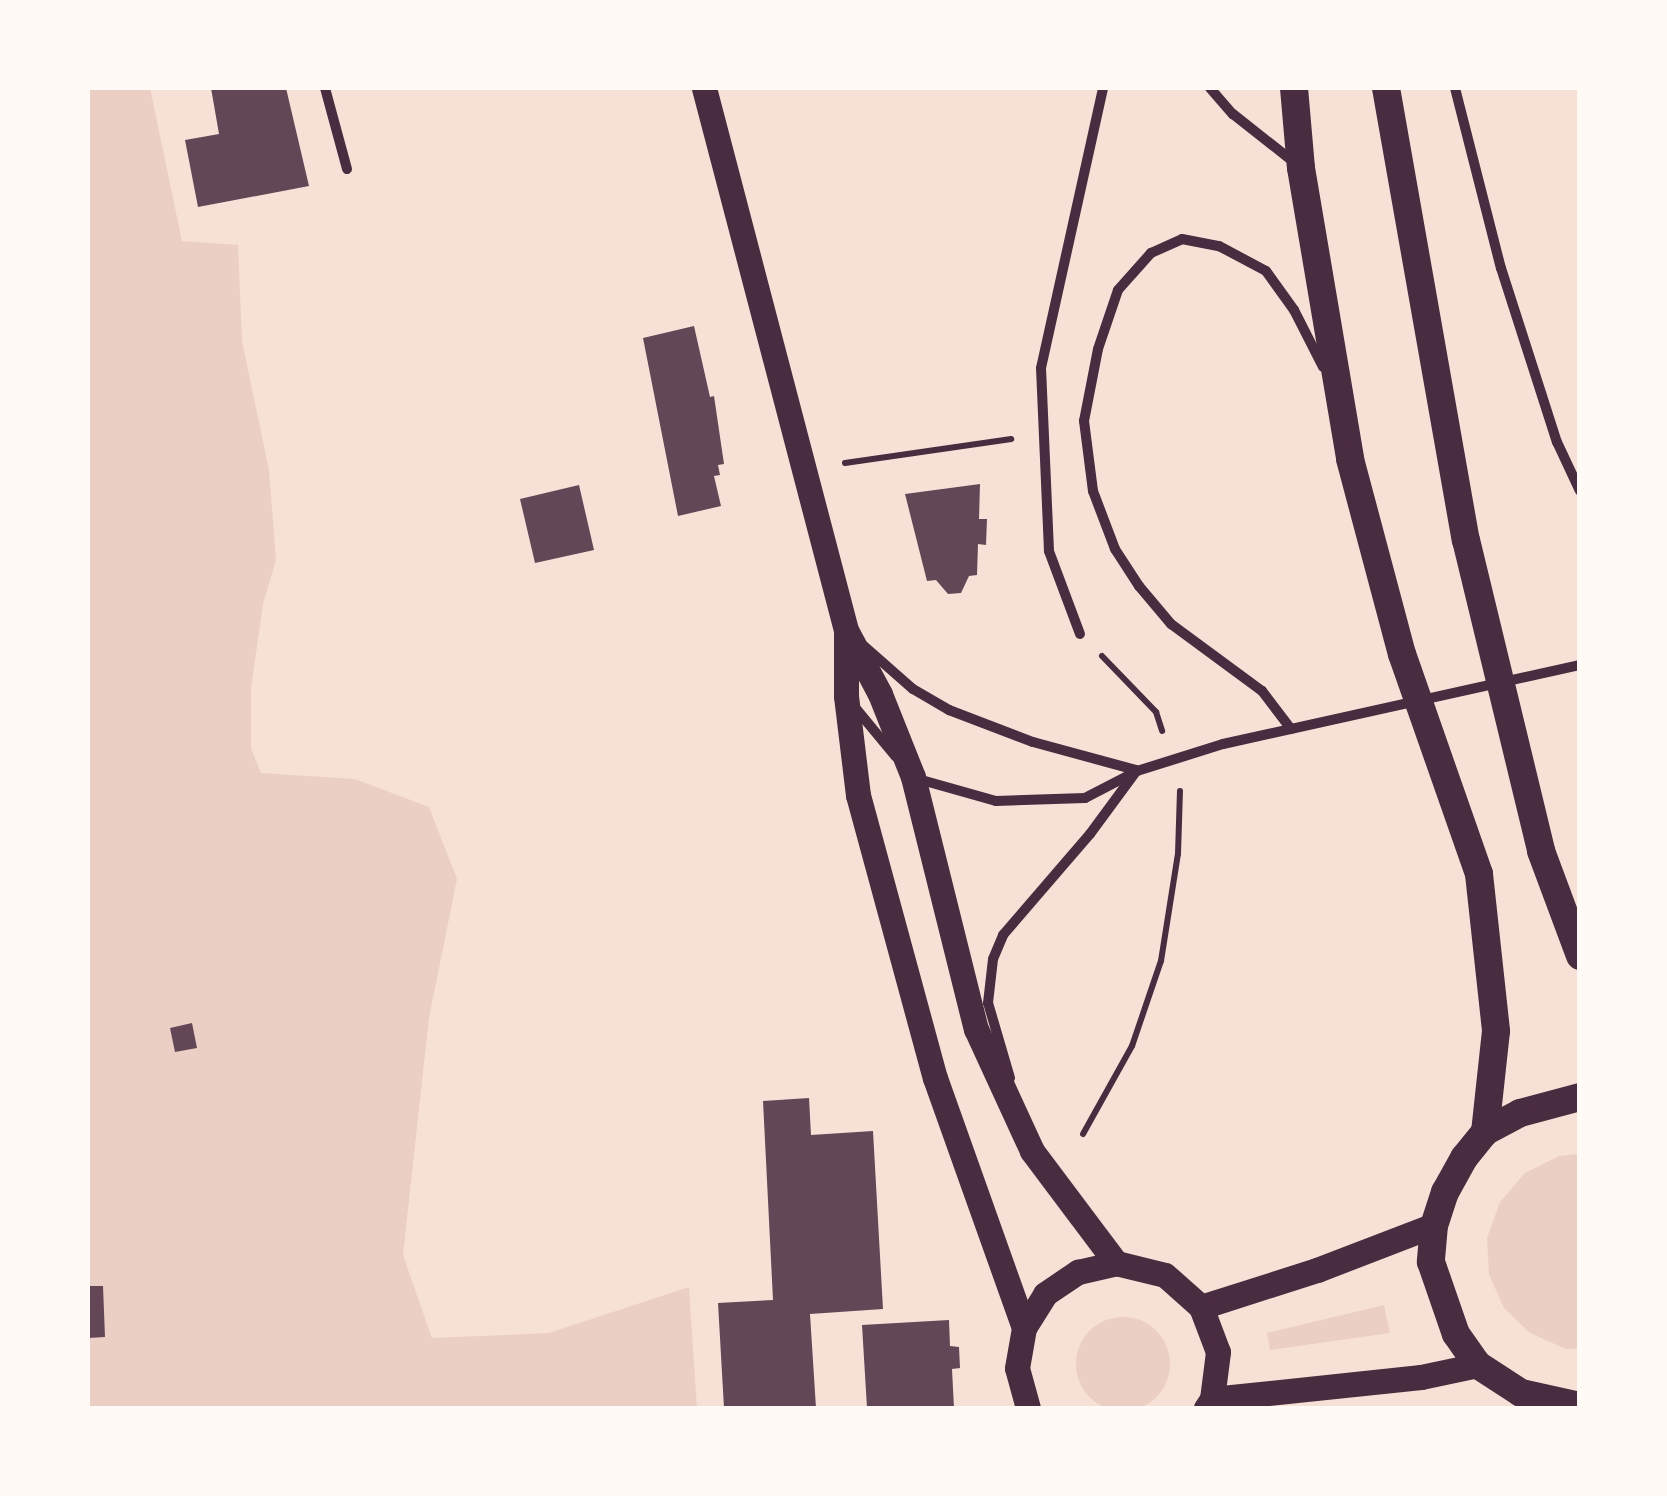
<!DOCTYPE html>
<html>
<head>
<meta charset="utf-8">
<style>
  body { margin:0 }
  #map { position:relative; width:1667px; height:1496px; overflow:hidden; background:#f7e1d7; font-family:Roboto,sans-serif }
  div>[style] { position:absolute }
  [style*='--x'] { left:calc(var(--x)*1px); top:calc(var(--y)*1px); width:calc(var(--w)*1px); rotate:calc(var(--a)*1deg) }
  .green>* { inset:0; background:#ebcfc5 }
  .round { border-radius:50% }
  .building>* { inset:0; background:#644757 }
  .path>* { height:6px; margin:-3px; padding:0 3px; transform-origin:3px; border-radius:3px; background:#4a2c40 }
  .minor>* { height:10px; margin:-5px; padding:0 5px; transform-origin:5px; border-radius:5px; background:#4a2c40 }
  .primary>* { height:25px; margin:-12.5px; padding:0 12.5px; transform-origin:12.5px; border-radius:12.5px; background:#4a2c40 }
  .trunk>* { height:28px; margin:-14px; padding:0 14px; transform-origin:14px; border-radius:14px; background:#4a2c40 }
  span { translate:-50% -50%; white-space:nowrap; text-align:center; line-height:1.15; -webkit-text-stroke:9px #fffaf5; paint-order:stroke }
  .frame { position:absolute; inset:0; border:90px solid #fffaf5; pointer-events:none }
</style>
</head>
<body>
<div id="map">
  <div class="green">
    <i style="clip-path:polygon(88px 88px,150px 88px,182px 241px,238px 245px,242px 341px,269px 470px,276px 560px,263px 604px,251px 689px,251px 748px,261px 773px,355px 779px,429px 807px,457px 879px,429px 1018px,403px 1255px,432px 1338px,549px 1333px,689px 1287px,697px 1408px,88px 1408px)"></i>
    <i style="clip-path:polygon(1579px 1154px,1579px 1349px,1566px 1349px,1530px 1333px,1504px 1308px,1489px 1275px,1487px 1238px,1500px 1202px,1525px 1173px,1559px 1156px)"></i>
    <i style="clip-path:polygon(1384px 1305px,1390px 1333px,1270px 1350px,1267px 1333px)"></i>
    <i class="round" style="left:1076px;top:1317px;width:94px;height:94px"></i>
  </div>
  <div class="building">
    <i style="clip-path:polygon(211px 88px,286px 88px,309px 186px,198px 207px,185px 140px,219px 134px)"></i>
    <i style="clip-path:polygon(694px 326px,710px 397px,714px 396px,724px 464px,718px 465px,720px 475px,714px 476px,721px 506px,678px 516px,643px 338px)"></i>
    <i style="clip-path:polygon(980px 484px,979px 519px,987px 519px,986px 545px,978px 544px,977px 575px,969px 576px,961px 593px,948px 594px,936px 580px,927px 581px,905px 494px)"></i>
    <i style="clip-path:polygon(579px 485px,594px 550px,535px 563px,520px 499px)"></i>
    <i style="clip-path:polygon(192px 1023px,197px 1048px,175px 1052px,170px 1028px)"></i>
    <i style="clip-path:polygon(809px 1098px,811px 1135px,873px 1131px,883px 1309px,810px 1314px,816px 1408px,724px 1408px,718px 1303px,773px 1300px,763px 1101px)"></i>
    <i style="clip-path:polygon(88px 1286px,103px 1286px,105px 1337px,88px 1338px)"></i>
    <i style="clip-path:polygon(949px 1320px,950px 1346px,959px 1347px,960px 1368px,952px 1369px,954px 1408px,867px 1408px,862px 1325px)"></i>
  </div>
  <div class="path">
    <i style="--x:845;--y:463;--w:168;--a:-8.2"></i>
    <i style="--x:1102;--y:656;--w:78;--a:46"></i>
    <i style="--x:1156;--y:712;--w:20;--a:72"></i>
    <i style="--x:1083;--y:1134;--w:101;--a:-60.9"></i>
    <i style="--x:1132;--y:1046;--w:90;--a:-71.2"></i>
    <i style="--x:1161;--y:961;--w:108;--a:-81"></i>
    <i style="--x:1178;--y:854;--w:63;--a:-88.2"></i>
  </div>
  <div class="minor">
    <i style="--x:325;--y:88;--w:84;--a:74.8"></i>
    <i style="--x:1210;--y:88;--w:35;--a:49"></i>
    <i style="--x:1233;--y:114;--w:79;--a:38.3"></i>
    <i style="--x:1455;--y:88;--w:186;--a:75.7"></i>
    <i style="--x:1501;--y:268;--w:183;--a:72.2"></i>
    <i style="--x:1557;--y:442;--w:54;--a:64.9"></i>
    <i style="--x:1080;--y:634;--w:89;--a:-110.5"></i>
    <i style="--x:1049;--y:551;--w:183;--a:-92.5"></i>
    <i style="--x:1041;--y:368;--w:287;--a:-77.5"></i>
    <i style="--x:864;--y:646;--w:65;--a:41.3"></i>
    <i style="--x:913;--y:689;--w:42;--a:30.3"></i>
    <i style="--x:949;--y:710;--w:90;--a:20.9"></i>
    <i style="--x:1033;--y:742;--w:107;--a:15.2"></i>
    <i style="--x:853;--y:705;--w:67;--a:50.4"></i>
    <i style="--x:1291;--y:729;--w:48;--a:-127.3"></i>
    <i style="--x:1262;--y:691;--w:113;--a:-143.6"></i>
    <i style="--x:1171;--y:624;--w:50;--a:-130.1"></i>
    <i style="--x:1139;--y:586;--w:44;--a:-123"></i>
    <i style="--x:1115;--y:549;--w:62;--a:-110.8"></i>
    <i style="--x:1093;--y:491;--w:71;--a:-97.3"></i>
    <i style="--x:1084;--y:421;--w:73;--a:-79"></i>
    <i style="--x:1098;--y:349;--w:62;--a:-71.3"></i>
    <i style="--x:1118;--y:290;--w:50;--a:-48.3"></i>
    <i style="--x:1151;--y:253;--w:34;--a:-24"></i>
    <i style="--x:1182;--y:239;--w:38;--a:11"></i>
    <i style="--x:1219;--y:246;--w:53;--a:28"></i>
    <i style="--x:1266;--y:271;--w:48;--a:54.3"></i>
    <i style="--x:1294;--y:310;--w:64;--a:63"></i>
    <i style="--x:918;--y:779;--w:81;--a:15.8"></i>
    <i style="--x:996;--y:801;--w:89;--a:-1.9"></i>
    <i style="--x:1085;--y:798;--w:59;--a:-27.4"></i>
    <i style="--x:1137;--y:771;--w:90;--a:-17.4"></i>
    <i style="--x:1223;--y:744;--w:366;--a:-12.5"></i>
    <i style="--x:1010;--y:1078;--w:78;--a:-106.3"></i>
    <i style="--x:988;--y:1003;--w:44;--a:-83.5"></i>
    <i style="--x:993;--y:959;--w:26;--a:-67"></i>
    <i style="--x:1003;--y:935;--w:133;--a:-49.3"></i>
    <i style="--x:1090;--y:834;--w:76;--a:-53.6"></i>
  </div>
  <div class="primary">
    <i style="--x:704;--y:88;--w:560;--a:75.32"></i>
    <i style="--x:846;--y:630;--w:72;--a:62"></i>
    <i style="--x:880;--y:694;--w:89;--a:68.3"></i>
    <i style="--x:913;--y:777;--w:260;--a:76"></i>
    <i style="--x:976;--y:1029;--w:134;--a:65.3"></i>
    <i style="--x:1032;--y:1151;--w:140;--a:53.1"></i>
    <i style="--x:846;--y:634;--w:62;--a:90"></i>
    <i style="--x:846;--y:696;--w:100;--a:83.1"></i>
    <i style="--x:858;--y:795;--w:293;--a:74.8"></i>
    <i style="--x:935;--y:1078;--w:265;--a:70.4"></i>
    <i style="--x:1201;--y:1307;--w:122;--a:-17.7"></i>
    <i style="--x:1317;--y:1270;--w:125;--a:-21"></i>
    <i style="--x:1212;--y:1399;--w:210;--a:-6"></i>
    <i style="--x:1421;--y:1377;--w:58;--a:-11.9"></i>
    <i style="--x:1028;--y:1408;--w:41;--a:-105.4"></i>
    <i style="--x:1017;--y:1368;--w:41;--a:-80.1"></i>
    <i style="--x:1024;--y:1328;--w:40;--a:-58"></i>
    <i style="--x:1045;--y:1294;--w:40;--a:-34"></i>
    <i style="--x:1078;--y:1272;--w:39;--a:-13"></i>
    <i style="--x:1116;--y:1263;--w:50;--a:13.8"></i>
    <i style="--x:1165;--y:1275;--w:48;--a:41.6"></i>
    <i style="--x:1201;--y:1307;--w:48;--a:69.3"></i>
    <i style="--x:1218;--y:1352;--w:47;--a:97.3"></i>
    <i style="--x:1212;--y:1399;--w:11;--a:124"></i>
  </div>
  <div class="trunk">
    <i style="--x:1294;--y:88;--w:80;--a:85"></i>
    <i style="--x:1301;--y:168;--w:295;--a:80.4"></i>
    <i style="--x:1350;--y:459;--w:202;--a:75.1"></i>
    <i style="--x:1402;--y:654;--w:233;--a:70.7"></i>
    <i style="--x:1479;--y:874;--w:158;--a:83.8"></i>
    <i style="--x:1496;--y:1031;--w:102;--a:96.2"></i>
    <i style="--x:1386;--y:88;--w:459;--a:80"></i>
    <i style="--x:1466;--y:540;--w:320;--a:76.4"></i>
    <i style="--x:1541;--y:851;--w:112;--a:69.6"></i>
    <i style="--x:1580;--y:1097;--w:62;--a:165.1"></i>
    <i style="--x:1520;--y:1113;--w:40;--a:152"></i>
    <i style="--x:1485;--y:1132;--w:33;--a:129"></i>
    <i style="--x:1464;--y:1158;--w:39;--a:119"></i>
    <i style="--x:1445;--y:1192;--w:35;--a:108"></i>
    <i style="--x:1434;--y:1225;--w:37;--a:95"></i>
    <i style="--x:1431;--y:1262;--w:76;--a:70.9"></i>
    <i style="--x:1456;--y:1334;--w:38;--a:55"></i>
    <i style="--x:1478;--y:1365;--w:51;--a:33.1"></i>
    <i style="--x:1521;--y:1393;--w:60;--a:12.4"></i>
  </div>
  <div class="frame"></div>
</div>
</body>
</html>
